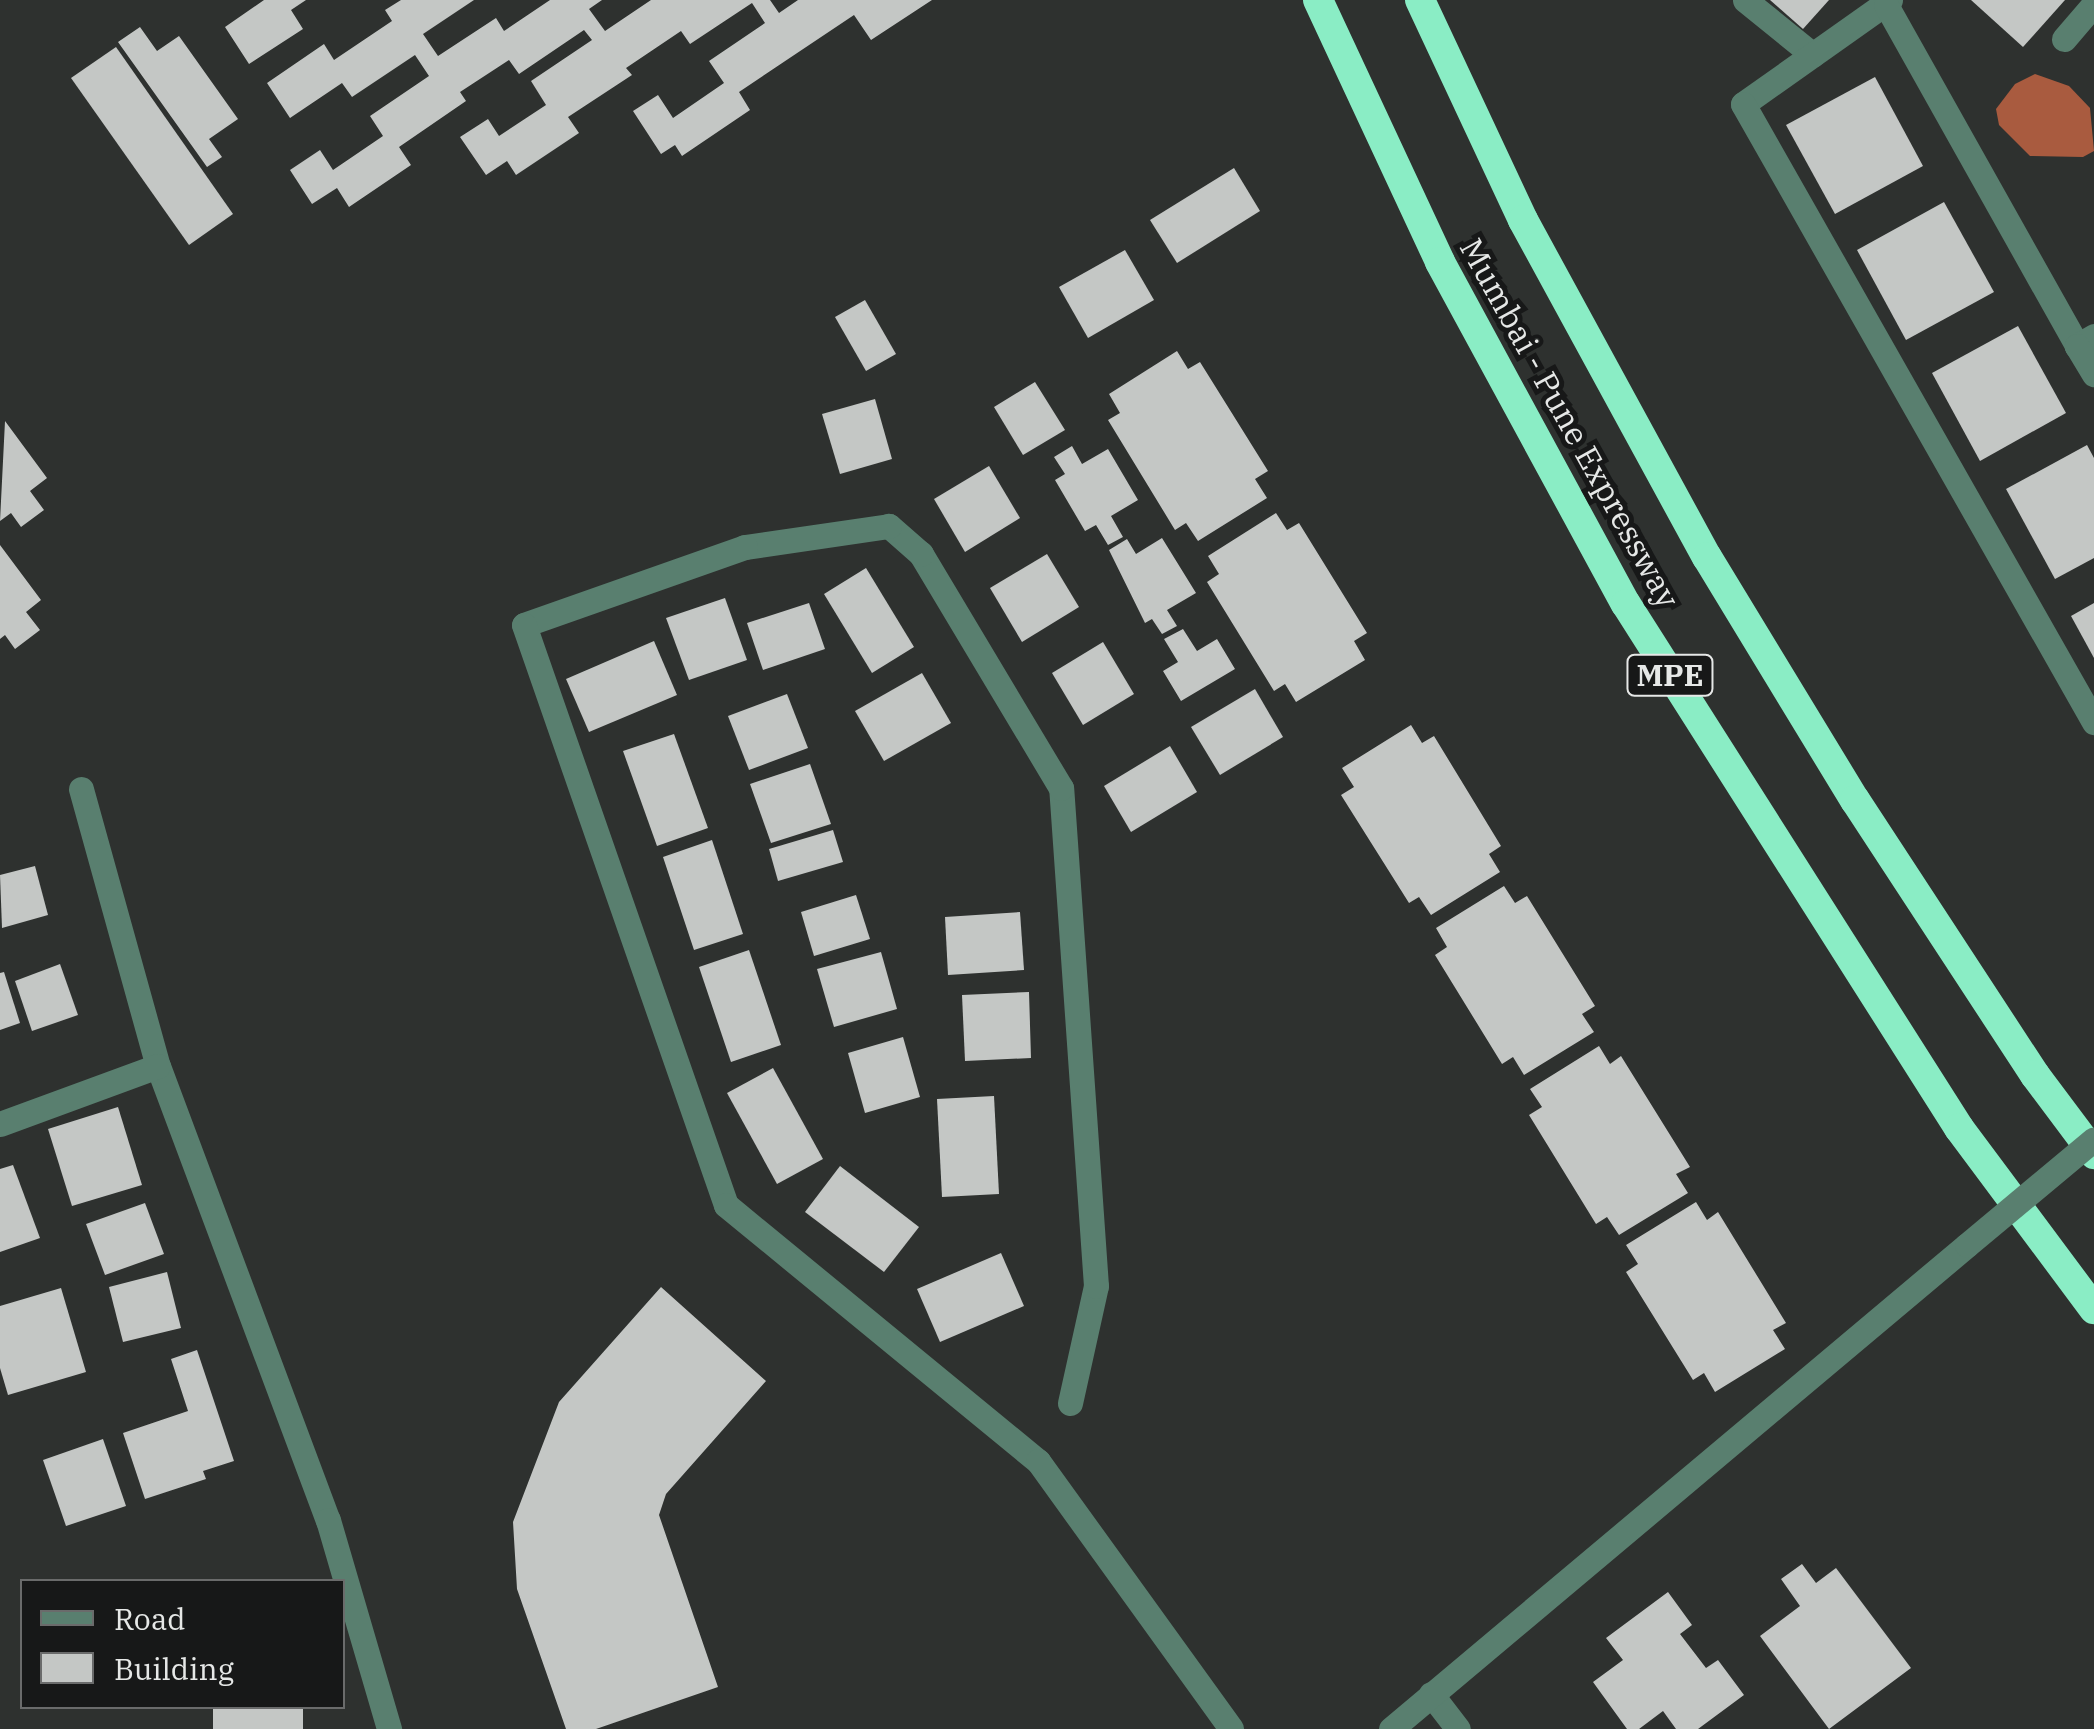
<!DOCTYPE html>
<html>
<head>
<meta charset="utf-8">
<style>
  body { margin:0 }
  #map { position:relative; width:2094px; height:1729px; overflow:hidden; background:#2e312f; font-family:"IBM Plex Serif",serif }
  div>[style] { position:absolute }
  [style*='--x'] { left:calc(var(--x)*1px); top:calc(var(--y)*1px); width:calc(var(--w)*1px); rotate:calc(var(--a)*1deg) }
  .water>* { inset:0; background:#a95b3f }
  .building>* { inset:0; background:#c4c7c5 }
  .minor>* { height:25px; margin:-12.5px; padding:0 12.5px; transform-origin:12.5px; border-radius:12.5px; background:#597f6f }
  .highway>* { height:30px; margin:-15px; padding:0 15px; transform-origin:15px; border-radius:15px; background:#8aedc5 }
  .minor-bridge>* { height:25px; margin:-12.5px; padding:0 12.5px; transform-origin:12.5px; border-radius:12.5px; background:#597f6f }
  span { translate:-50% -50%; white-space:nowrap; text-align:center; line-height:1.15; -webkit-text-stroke:10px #171818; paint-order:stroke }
  .shield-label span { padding:2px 8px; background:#171818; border:2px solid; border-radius:8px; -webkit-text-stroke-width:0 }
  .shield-label { font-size:30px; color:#e6e8e7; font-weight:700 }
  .street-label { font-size:32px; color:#e6e8e7 }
  .legend { position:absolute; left:20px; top:1579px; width:325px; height:130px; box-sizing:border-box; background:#171818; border:2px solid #6a6b6b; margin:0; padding:12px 18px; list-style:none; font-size:30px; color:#e6e8e7 }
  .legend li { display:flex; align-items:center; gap:20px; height:50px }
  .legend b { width:50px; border:2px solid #6a6b6b }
</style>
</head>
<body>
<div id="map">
  <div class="water">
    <i style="clip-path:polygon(2035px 74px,2069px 86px,2090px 108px,2094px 151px,2083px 157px,2030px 156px,1999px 125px,1996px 109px,2015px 84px)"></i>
  </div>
  <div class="building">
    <i style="clip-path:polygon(264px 0,306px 0,291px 10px,303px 29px,249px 64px,225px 27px)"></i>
    <i style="clip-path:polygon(401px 0,474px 0,423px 34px,438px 56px,496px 18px,504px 31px,550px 0,602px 0,589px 9px,605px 31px,651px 0,770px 0,779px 13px,798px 0,932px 0,871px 40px,854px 15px,739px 92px,750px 110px,682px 156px,675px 145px,661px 154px,633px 111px,658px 95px,673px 118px,724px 83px,709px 61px,765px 23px,752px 3px,690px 44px,681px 31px,626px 68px,632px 75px,568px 117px,579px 133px,516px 175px,507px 161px,486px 175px,460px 137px,488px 119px,499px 136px,546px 105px,531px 81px,592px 40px,584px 30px,519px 74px,509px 60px,460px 92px,466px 101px,399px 147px,411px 165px,349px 207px,337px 188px,312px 204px,290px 170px,320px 150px,333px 170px,383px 136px,370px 116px,429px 76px,415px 55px,352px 97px,342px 83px,290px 118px,267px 83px,324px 44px,334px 60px,392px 21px,385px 10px)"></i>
    <i style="clip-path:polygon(1770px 0,1829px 0,1803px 29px)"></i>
    <i style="clip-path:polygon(1971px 0,2065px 0,2023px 47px)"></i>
    <i style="clip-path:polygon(140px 27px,157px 51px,179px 36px,238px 119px,209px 139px,222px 157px,207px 167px,118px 42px)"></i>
    <i style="clip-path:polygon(116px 47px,233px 214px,189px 245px,71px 78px)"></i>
    <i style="clip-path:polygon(1875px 77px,1923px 166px,1835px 214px,1786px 125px)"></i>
    <i style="clip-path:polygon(1234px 168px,1260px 211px,1177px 263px,1150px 220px)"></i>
    <i style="clip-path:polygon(1944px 202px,1994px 292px,1906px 340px,1857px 250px)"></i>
    <i style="clip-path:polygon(1125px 250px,1154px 300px,1088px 338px,1059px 287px)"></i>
    <i style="clip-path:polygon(865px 300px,896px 354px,866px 371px,835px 317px)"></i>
    <i style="clip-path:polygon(2018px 326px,2066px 413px,1980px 461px,1932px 373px)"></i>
    <i style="clip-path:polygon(1177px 351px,1188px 369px,1200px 362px,1268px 471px,1255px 479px,1267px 498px,1198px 541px,1186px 523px,1175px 530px,1108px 420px,1120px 413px,1109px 394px)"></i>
    <i style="clip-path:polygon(1035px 382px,1065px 430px,1023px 455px,994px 407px)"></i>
    <i style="clip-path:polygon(875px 399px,892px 459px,840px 474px,822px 414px)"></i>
    <i style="clip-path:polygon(5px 421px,47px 478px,30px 491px,44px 510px,21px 527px,11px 513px,0 521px)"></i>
    <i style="clip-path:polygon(2087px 445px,2094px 458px,2094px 558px,2055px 579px,2006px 489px)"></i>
    <i style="clip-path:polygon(1072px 446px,1082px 464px,1108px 449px,1138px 500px,1111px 516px,1123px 537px,1108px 545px,1096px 525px,1085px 531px,1055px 480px,1065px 474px,1054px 457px)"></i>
    <i style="clip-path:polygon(989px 466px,1020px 518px,965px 552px,934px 499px)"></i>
    <i style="clip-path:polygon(1276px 513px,1287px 530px,1299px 523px,1367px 633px,1354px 641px,1365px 660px,1296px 702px,1285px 684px,1274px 691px,1207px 582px,1219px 574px,1208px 556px)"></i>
    <i style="clip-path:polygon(1162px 538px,1196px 593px,1167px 610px,1177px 626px,1162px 634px,1152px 619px,1145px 623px,1109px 550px,1127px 539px,1136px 554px)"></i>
    <i style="clip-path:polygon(0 545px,41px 600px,26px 612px,40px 630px,15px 649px,5px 635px,0 639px)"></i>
    <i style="clip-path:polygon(1047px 554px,1079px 607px,1022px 642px,990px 588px)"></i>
    <i style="clip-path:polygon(866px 568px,914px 647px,872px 673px,824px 594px)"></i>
    <i style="clip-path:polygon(725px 598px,747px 660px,689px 680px,666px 618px)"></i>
    <i style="clip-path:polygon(809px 603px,825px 649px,763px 670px,747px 623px)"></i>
    <i style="clip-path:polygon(2094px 603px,2094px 658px,2071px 616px)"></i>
    <i style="clip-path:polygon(1183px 629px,1197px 651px,1217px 639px,1235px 669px,1181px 701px,1163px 671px,1178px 662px,1164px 639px)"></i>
    <i style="clip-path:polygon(654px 641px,677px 695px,589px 732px,566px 679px)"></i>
    <i style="clip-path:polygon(1103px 642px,1134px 694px,1083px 725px,1052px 673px)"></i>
    <i style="clip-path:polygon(922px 673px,951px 723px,884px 761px,855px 711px)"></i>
    <i style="clip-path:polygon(1255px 689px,1283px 737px,1220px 775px,1191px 727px)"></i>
    <i style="clip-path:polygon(787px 694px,808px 748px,749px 770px,728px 716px)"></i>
    <i style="clip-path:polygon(1411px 725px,1422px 743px,1434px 736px,1501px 846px,1489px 854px,1500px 872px,1431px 915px,1419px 897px,1409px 903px,1341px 795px,1354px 787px,1342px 768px)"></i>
    <i style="clip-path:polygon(674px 734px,708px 828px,657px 846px,623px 751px)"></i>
    <i style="clip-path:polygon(1170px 746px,1197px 792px,1131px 832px,1104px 786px)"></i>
    <i style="clip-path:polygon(810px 764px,831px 824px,771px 843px,750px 784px)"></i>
    <i style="clip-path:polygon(833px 830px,843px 862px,778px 881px,769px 849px)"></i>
    <i style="clip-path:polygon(712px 840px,743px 934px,694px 950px,663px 857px)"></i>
    <i style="clip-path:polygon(35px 866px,48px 915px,2px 928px,0 875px)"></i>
    <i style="clip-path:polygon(1504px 886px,1515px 903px,1527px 896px,1595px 1006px,1582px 1014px,1594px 1032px,1524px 1075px,1513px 1057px,1502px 1064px,1435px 955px,1447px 947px,1436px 928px)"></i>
    <i style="clip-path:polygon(856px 895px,870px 939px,814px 956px,801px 912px)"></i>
    <i style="clip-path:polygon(1020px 912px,1024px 970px,948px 975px,945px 917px)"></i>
    <i style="clip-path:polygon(749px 950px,781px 1045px,731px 1062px,699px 967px)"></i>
    <i style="clip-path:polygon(881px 952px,897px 1009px,834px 1027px,817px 969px)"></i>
    <i style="clip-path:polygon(60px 964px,78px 1015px,32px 1031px,15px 981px)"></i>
    <i style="clip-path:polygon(4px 972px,20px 1023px,0 1030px,0 973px)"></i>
    <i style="clip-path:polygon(1029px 992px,1031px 1058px,965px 1061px,962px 995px)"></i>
    <i style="clip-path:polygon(903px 1037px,920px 1097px,865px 1113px,848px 1053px)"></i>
    <i style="clip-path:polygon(1599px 1046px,1610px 1064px,1621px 1056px,1690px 1167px,1676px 1174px,1688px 1193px,1619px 1235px,1607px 1217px,1596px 1224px,1529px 1115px,1542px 1107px,1530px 1089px)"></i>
    <i style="clip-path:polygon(773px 1068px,823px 1159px,777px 1184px,727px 1093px)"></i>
    <i style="clip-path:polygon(994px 1096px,999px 1194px,942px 1197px,937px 1099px)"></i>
    <i style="clip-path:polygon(118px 1107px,142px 1185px,72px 1206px,48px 1129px)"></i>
    <i style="clip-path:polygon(13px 1165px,40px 1238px,0 1252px,0 1169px)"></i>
    <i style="clip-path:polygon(840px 1166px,919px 1227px,884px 1272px,805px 1212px)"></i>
    <i style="clip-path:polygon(1696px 1202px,1707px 1220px,1718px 1212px,1786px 1323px,1773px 1330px,1785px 1349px,1715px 1392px,1704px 1373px,1693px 1380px,1626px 1272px,1638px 1264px,1626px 1245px)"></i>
    <i style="clip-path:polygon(145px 1203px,164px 1254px,105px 1275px,86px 1224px)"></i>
    <i style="clip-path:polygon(1001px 1253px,1024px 1306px,940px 1342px,917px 1289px)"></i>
    <i style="clip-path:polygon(167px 1272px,181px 1328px,123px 1342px,109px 1287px)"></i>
    <i style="clip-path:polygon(661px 1287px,766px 1381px,666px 1494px,659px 1515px,718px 1687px,596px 1729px,566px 1729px,517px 1589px,513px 1522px,559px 1402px)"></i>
    <i style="clip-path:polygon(61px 1288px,86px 1372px,8px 1395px,0 1368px,0 1306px)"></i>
    <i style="clip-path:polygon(197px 1350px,234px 1461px,203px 1471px,206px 1479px,145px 1499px,123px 1433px,188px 1411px,171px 1359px)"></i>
    <i style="clip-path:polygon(103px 1439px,126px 1506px,66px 1526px,43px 1460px)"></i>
    <i style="clip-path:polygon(1802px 1564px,1816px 1583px,1836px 1568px,1911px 1668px,1829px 1729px,1760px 1636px,1800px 1606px,1781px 1579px)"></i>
    <i style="clip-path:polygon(1668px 1592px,1692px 1625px,1680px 1634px,1706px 1668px,1718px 1660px,1744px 1695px,1698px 1729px,1676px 1729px,1663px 1711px,1639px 1729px,1627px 1729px,1593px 1682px,1623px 1660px,1606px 1638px)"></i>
    <i style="clip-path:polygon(213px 1706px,303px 1706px,303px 1729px,213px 1729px)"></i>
  </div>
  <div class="minor">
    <i style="--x:1745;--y:0;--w:87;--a:39"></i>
    <i style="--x:1890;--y:0;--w:180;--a:144.7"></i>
    <i style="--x:1743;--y:104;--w:711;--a:60.41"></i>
    <i style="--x:1886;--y:5;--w:391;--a:60.7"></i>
    <i style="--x:2064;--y:39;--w:46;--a:-49.4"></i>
    <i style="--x:2094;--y:336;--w:20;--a:150"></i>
    <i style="--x:2077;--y:346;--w:33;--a:59"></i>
    <i style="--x:81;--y:789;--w:288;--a:74.5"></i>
    <i style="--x:158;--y:1066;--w:485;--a:69.5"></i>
    <i style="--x:328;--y:1520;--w:218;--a:73.7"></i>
    <i style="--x:0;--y:1124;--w:168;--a:-20.2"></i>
    <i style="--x:1070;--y:1403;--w:120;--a:-77.5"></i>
    <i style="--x:1096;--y:1286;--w:499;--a:-94"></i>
    <i style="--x:1061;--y:788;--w:273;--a:-120.9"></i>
    <i style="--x:921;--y:554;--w:43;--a:-138.8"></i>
    <i style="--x:889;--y:526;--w:146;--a:171.7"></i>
    <i style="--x:745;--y:547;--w:234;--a:160.6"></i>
    <i style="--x:524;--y:625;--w:614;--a:70.8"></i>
    <i style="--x:726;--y:1205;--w:404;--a:39.4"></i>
    <i style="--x:1038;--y:1461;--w:330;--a:54.2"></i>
    <i style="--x:1431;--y:1694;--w:44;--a:52.4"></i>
    <i style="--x:1391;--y:1729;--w:752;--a:-40.04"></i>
  </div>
  <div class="highway">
    <i style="--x:1318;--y:0;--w:289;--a:65"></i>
    <i style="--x:1440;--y:262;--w:389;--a:61.5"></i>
    <i style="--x:1626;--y:604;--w:621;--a:57.56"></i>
    <i style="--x:1959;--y:1128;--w:226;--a:53.3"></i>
    <i style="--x:1420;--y:0;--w:243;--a:64.9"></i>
    <i style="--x:1523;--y:220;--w:384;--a:61.4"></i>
    <i style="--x:1707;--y:557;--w:285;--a:58.7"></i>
    <i style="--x:1855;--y:800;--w:329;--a:56.8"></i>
    <i style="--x:2035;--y:1075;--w:99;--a:53.2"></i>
  </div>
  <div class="minor-bridge">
    <i style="--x:1967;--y:1245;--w:165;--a:-39.8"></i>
  </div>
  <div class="shield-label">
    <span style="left:1670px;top:675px">MPE</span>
  </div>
  <div class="street-label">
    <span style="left:1570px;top:423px;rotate:61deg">Mumbai - Pune Expressway</span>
  </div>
  <ul class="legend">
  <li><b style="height:12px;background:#597f6f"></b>Road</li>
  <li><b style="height:28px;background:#c4c7c5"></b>Building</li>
  </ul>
</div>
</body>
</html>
